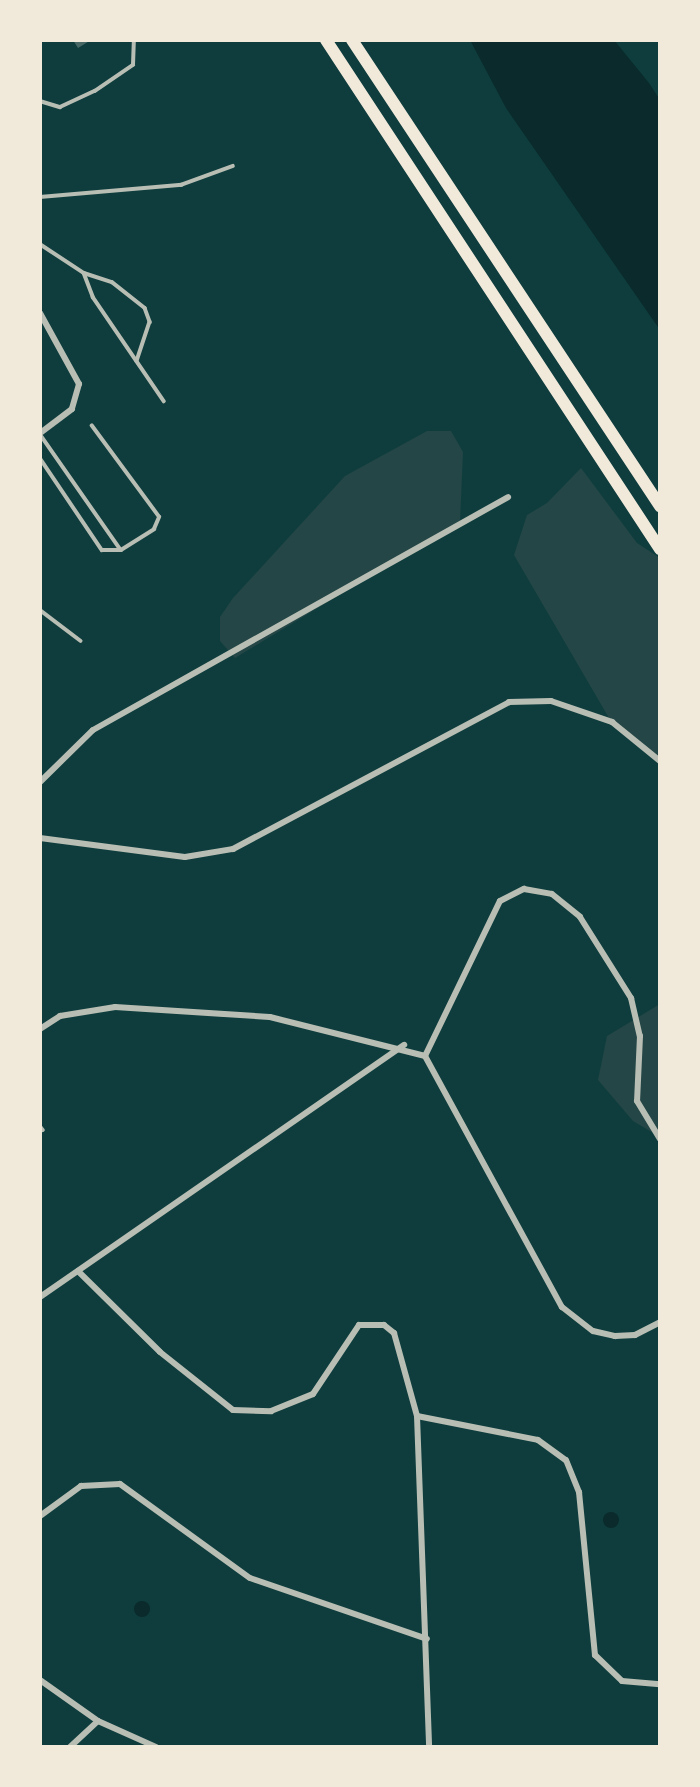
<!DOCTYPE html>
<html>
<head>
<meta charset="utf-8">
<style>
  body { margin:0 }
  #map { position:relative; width:700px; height:1787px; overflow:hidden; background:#0f3d3e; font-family:Signika,sans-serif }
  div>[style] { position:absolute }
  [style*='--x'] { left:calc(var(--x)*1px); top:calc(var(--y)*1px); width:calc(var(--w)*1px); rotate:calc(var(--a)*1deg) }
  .green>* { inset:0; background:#244646 }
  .water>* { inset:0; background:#0a2a2b }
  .round { border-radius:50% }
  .building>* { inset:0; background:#486865 }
  .service>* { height:3.5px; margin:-1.75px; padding:0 1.75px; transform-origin:1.75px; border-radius:1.75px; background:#b8beb3 }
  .minor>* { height:6px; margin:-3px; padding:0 3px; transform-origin:3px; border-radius:3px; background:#b8beb3 }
  .motorway>* { height:12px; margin:-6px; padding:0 6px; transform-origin:6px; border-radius:6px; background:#f1e9da }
  span { translate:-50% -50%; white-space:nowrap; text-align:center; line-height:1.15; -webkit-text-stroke:7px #f1e9da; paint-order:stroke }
  .frame { position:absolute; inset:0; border:42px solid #f1e9da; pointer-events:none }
</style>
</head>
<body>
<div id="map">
  <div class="green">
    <i style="clip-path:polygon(427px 431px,451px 431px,463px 452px,460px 522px,235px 658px,220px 641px,220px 617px,233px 598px,345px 476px)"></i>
    <i style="clip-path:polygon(581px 468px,637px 543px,660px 558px,660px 761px,609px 718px,514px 555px,527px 515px,547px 503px)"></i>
    <i style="clip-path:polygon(660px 1004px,660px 1137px,633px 1121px,598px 1080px,607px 1036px)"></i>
  </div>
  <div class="water">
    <i style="clip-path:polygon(470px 40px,614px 40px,649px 83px,660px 100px,660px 330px,506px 108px)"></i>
    <i class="round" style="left:603px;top:1512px;width:16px;height:16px"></i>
    <i class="round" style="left:134px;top:1601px;width:16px;height:16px"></i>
  </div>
  <div class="building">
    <i style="clip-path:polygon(73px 40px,91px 40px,78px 48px)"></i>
  </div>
  <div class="service">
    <i style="--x:40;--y:101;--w:21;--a:17"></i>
    <i style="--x:60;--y:107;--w:38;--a:-25"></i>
    <i style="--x:95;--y:91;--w:46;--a:-34.4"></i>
    <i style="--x:133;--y:65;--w:25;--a:-88"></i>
    <i style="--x:40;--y:197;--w:142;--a:-4.9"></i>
    <i style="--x:181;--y:185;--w:55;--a:-20.1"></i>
    <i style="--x:40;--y:244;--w:53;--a:33.4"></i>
    <i style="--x:84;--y:273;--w:29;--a:18"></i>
    <i style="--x:112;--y:282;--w:42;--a:38.2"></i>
    <i style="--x:145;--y:308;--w:15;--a:70"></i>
    <i style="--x:150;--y:322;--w:41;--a:108.4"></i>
    <i style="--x:84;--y:273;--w:26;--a:69"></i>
    <i style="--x:93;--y:297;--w:126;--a:55.7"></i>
    <i style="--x:40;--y:434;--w:141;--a:55.1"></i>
    <i style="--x:121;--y:550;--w:39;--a:-32"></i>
    <i style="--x:154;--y:529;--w:13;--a:-67"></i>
    <i style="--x:159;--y:517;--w:113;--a:-126.4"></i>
    <i style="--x:40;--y:458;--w:111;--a:56"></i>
    <i style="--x:102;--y:550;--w:19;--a:0"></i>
    <i style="--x:40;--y:610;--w:51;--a:37.1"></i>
    <i style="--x:40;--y:1126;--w:5;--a:53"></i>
  </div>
  <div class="minor">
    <i style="--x:40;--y:313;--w:81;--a:61.2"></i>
    <i style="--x:79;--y:384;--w:26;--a:106"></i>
    <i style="--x:72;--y:409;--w:40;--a:143"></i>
    <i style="--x:40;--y:782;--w:74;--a:-44.5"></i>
    <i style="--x:93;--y:730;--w:476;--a:-29.3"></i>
    <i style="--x:40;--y:838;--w:146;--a:7.5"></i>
    <i style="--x:185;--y:857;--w:49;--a:-9.5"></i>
    <i style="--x:233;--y:849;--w:313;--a:-28"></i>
    <i style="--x:509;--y:702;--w:42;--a:-1.4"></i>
    <i style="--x:551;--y:701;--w:65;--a:19"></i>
    <i style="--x:612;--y:722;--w:62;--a:39.1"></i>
    <i style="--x:40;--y:1029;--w:24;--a:-33"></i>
    <i style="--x:60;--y:1016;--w:56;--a:-9.3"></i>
    <i style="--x:115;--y:1007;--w:155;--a:3.7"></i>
    <i style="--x:270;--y:1017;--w:160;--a:14.1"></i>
    <i style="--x:425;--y:1056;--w:172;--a:-64.2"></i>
    <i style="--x:500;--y:901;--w:27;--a:-27"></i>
    <i style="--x:524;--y:889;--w:28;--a:10"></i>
    <i style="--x:552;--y:894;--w:36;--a:39"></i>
    <i style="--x:580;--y:917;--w:96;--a:57.8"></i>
    <i style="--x:631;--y:998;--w:39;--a:77"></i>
    <i style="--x:640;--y:1036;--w:65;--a:92.6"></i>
    <i style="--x:637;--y:1101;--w:44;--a:58.8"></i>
    <i style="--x:425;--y:1056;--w:286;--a:61.4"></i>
    <i style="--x:562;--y:1307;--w:39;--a:38"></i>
    <i style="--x:593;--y:1331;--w:23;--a:13"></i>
    <i style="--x:615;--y:1336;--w:20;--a:-3"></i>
    <i style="--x:635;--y:1335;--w:28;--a:-27"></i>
    <i style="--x:78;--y:1271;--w:115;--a:44.6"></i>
    <i style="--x:160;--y:1352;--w:93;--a:38.5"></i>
    <i style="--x:233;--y:1410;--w:38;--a:2"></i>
    <i style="--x:271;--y:1411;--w:45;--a:-22"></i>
    <i style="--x:313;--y:1394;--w:83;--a:-56.3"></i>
    <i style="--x:359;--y:1325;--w:25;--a:0"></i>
    <i style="--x:384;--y:1325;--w:13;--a:39"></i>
    <i style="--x:394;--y:1333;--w:86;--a:74.5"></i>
    <i style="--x:417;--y:1416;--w:331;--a:87.9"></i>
    <i style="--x:40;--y:1297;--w:443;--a:-34.7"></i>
    <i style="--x:417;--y:1416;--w:123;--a:11.2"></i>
    <i style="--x:538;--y:1440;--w:34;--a:36"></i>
    <i style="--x:566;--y:1460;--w:35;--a:68"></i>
    <i style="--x:579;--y:1492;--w:164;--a:84.4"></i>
    <i style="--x:595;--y:1655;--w:37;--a:44"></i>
    <i style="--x:622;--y:1681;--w:38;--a:5"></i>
    <i style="--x:40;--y:1516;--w:51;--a:-36.2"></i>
    <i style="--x:81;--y:1486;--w:39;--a:-3"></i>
    <i style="--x:120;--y:1484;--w:160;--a:35.9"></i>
    <i style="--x:250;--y:1578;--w:187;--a:19"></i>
    <i style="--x:40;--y:1680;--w:71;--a:35.3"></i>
    <i style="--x:98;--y:1721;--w:64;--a:24.1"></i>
    <i style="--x:70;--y:1747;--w:38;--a:-43"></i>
  </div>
  <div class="motorway">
    <i style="--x:326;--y:40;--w:609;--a:56.73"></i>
    <i style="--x:352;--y:40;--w:559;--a:56.54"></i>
  </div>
  <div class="frame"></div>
</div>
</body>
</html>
